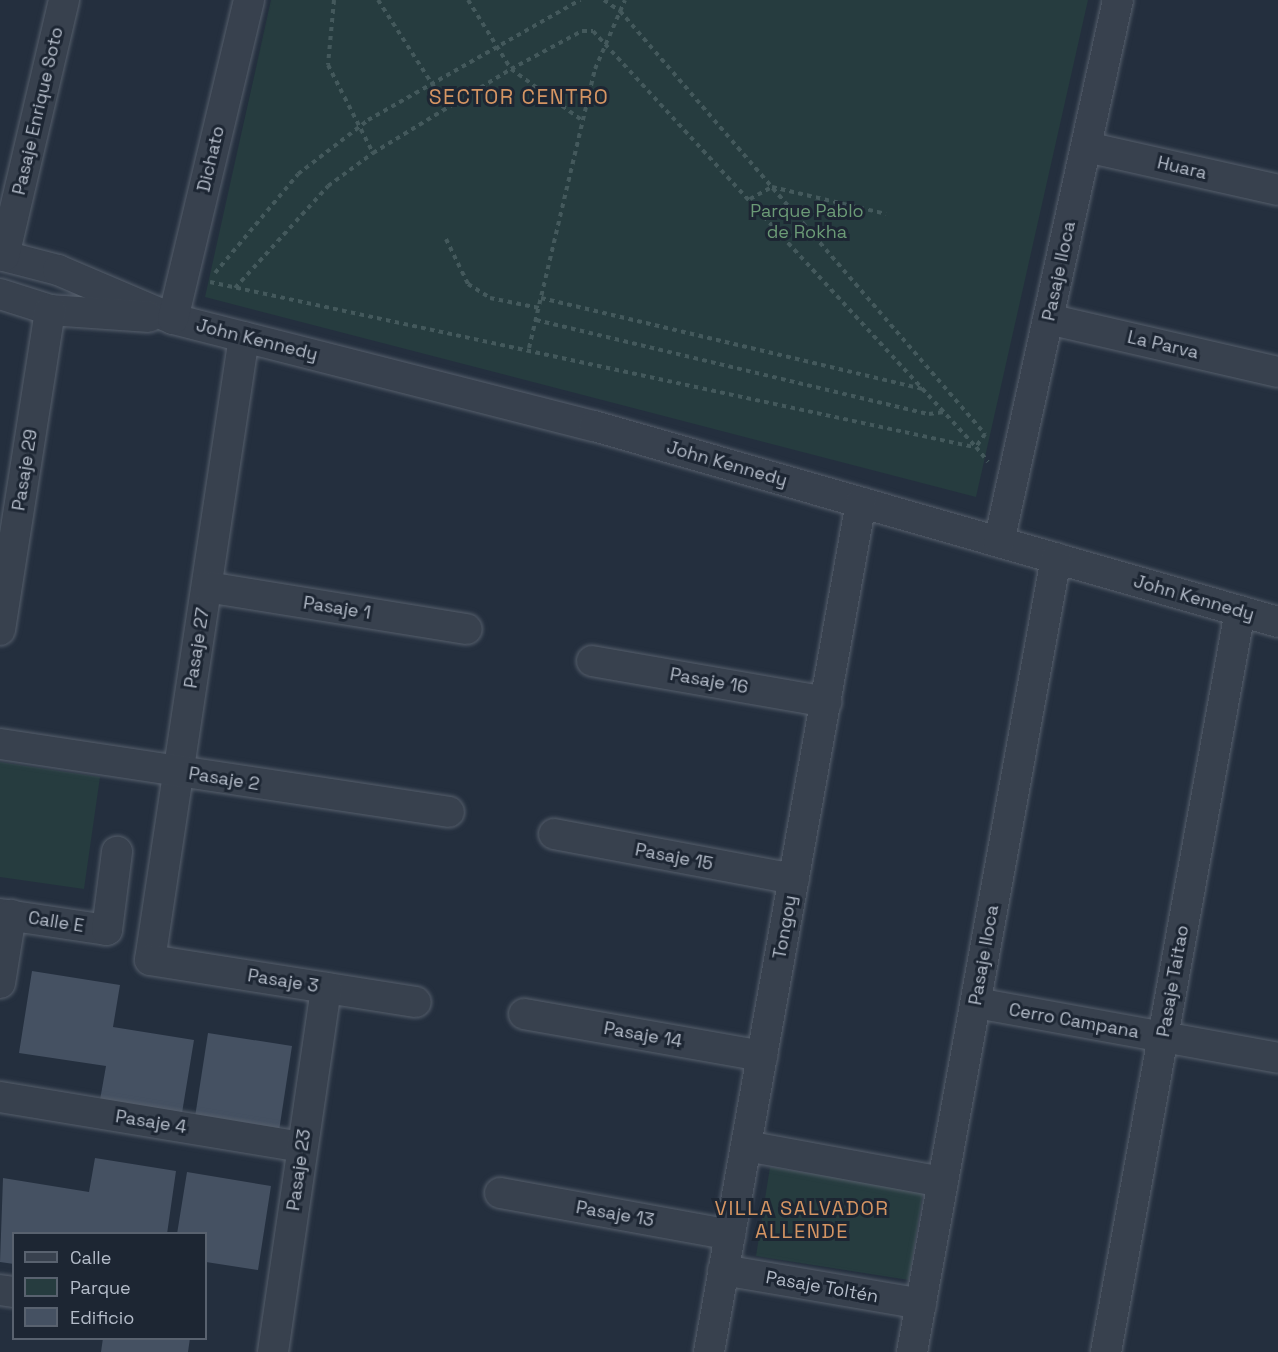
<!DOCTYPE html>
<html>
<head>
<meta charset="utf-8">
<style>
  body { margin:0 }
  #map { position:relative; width:1278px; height:1352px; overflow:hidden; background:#242f3e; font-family:"Space Grotesk",sans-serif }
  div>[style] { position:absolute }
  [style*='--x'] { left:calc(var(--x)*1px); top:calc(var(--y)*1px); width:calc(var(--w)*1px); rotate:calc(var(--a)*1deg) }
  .green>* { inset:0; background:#263c3f }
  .building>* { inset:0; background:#455162 }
  .path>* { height:4px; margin-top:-2px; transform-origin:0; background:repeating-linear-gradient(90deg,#44595c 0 4.5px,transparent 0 9px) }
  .roads { filter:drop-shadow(0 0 2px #565f6c) drop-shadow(0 0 2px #565f6c) }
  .minor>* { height:30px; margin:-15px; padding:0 15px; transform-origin:15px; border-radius:15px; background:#38414e }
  span { translate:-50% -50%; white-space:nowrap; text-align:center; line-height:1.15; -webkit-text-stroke:6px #1d2633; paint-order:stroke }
  .street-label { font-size:18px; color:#b4bcc9 }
  .park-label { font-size:18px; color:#6b9a76 }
  .neighbourhood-label { font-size:20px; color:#d59563; letter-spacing:1.5px }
  .quarter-label { font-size:21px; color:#d59563; letter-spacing:1.5px }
  .legend { position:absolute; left:12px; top:1232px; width:195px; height:108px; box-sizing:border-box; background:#1d2633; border:2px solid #59626f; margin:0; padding:8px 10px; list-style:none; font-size:18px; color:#b4bcc9 }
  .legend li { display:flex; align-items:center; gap:12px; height:30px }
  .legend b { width:30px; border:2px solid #59626f }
</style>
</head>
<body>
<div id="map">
  <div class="green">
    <i style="clip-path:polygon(271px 0,1088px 0,976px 497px,205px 297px)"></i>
    <i style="clip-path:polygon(0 762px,100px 777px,84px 889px,0 877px)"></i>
    <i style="clip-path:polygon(770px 1167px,923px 1191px,909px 1280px,756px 1256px)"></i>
  </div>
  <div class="building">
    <i style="clip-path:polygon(32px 971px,120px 985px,113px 1027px,194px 1040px,182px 1113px,100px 1100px,106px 1066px,19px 1053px)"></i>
    <i style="clip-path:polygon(208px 1033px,292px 1046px,279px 1131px,195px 1117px)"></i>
    <i style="clip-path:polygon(95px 1158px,176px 1171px,167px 1234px,14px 1234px,14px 1264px,0 1262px,3px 1178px,89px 1192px)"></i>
    <i style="clip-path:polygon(187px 1172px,271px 1186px,258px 1270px,206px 1262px,206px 1234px,177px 1234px)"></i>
    <i style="clip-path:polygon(103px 1338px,190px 1338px,188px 1352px,101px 1352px)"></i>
  </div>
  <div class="path">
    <i style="--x:334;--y:0;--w:65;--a:95.3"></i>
    <i style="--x:328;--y:65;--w:99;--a:62.9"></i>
    <i style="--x:378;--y:0;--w:127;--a:57.2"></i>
    <i style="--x:468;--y:0;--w:81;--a:58.1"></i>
    <i style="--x:511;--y:69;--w:89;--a:35.8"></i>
    <i style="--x:604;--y:0;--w:19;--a:35"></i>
    <i style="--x:620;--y:11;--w:559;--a:49.21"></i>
    <i style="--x:985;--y:434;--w:16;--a:125"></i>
    <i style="--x:976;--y:447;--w:19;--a:51"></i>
    <i style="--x:750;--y:199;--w:25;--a:-29"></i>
    <i style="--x:772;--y:187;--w:117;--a:13.3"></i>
    <i style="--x:446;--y:239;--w:50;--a:63.9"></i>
    <i style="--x:468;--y:284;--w:26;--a:32"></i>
    <i style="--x:490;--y:298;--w:50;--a:11.5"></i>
    <i style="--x:215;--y:273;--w:129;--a:-50"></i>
    <i style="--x:298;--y:174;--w:88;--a:-37.6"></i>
    <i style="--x:368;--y:120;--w:244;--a:-29.5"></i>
    <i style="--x:210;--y:282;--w:782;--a:12.19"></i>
    <i style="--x:235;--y:288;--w:138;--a:-47.6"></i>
    <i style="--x:328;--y:186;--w:56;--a:-36.3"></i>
    <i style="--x:373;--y:153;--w:162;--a:-31.3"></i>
    <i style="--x:511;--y:69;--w:81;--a:-28.2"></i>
    <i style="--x:582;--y:31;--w:11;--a:0"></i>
    <i style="--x:593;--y:31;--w:565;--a:47.37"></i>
    <i style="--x:541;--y:298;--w:393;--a:13.4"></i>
    <i style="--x:536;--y:320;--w:404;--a:13.5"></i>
    <i style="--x:929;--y:414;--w:15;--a:-8"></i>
    <i style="--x:529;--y:348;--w:287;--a:-76.7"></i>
    <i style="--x:595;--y:69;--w:75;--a:-66.5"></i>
  </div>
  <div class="roads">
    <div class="minor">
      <i style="--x:1086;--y:147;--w:197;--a:12.6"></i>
      <i style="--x:0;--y:255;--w:60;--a:14.5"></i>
      <i style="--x:58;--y:270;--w:125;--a:23.1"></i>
      <i style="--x:173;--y:319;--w:434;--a:14.3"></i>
      <i style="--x:594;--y:426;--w:712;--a:15.99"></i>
      <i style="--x:4;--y:256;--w:263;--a:-76.8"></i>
      <i style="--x:0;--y:294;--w:52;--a:17.7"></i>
      <i style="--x:50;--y:310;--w:99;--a:4"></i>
      <i style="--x:173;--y:319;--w:328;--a:-76.6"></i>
      <i style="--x:1048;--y:319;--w:236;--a:13"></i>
      <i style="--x:244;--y:337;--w:630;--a:98.58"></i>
      <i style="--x:150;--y:960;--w:269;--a:9"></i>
      <i style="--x:999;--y:542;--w:555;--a:-77.62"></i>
      <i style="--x:207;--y:587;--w:263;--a:9.2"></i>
      <i style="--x:0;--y:630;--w:324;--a:-81.1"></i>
      <i style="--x:592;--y:661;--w:238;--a:9.9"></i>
      <i style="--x:0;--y:744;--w:454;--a:8.6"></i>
      <i style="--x:554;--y:834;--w:244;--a:10.6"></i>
      <i style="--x:0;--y:914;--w:108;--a:8.5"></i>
      <i style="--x:107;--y:930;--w:79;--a:-82.7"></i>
      <i style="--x:0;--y:983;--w:69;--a:-80.8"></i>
      <i style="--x:976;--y:1003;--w:307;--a:10.3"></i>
      <i style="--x:524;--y:1014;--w:242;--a:10"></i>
      <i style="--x:0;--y:1097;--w:306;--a:9.4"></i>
      <i style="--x:746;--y:1146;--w:200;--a:10.4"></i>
      <i style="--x:500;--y:1193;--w:234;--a:10.3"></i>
      <i style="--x:723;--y:1270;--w:201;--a:9.7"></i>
      <i style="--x:0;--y:1290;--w:14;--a:8"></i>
      <i style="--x:273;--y:1352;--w:368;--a:-81.7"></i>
      <i style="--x:709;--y:1352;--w:863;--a:-79.86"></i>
      <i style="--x:912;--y:1352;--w:807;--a:-79.72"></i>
      <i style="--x:1106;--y:1352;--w:753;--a:-79.75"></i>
    </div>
  </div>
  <div class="street-label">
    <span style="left:38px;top:111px;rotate:-77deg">Pasaje Enrique Soto</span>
    <span style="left:211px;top:159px;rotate:-77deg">Dichato</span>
    <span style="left:1182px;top:168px;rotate:13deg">Huara</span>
    <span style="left:1059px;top:271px;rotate:-78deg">Pasaje Iloca</span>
    <span style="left:257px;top:340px;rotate:14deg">John Kennedy</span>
    <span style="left:1163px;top:345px;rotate:13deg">La Parva</span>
    <span style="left:727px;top:464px;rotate:16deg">John Kennedy</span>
    <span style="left:25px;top:470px;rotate:-81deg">Pasaje 29</span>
    <span style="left:1194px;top:598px;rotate:16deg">John Kennedy</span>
    <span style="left:337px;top:608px;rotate:9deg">Pasaje 1</span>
    <span style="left:197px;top:648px;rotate:-81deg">Pasaje 27</span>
    <span style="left:709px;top:681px;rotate:10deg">Pasaje 16</span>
    <span style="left:224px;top:779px;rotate:9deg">Pasaje 2</span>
    <span style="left:674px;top:857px;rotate:11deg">Pasaje 15</span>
    <span style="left:56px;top:922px;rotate:9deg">Calle E</span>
    <span style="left:785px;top:927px;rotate:-80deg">Tongoy</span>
    <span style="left:984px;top:955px;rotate:-80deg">Pasaje Iloca</span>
    <span style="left:283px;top:981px;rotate:9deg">Pasaje 3</span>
    <span style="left:1173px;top:981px;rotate:-80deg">Pasaje Taitao</span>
    <span style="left:1074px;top:1021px;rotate:10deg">Cerro Campana</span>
    <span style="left:643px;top:1035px;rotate:10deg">Pasaje 14</span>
    <span style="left:151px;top:1122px;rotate:9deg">Pasaje 4</span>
    <span style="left:299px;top:1170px;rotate:-82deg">Pasaje 23</span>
    <span style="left:615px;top:1214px;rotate:10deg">Pasaje 13</span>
    <span style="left:822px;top:1287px;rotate:10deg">Pasaje Toltén</span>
  </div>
  <div class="park-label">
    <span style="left:807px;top:222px">Parque Pablo<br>de Rokha</span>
  </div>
  <div class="neighbourhood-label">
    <span style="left:802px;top:1220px">VILLA SALVADOR<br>ALLENDE</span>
  </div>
  <div class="quarter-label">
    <span style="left:519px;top:97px">SECTOR CENTRO</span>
  </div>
  <ul class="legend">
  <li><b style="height:8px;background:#38414e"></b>Calle</li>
  <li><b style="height:16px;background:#263c3f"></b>Parque</li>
  <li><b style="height:16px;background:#455162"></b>Edificio</li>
  </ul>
</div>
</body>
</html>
